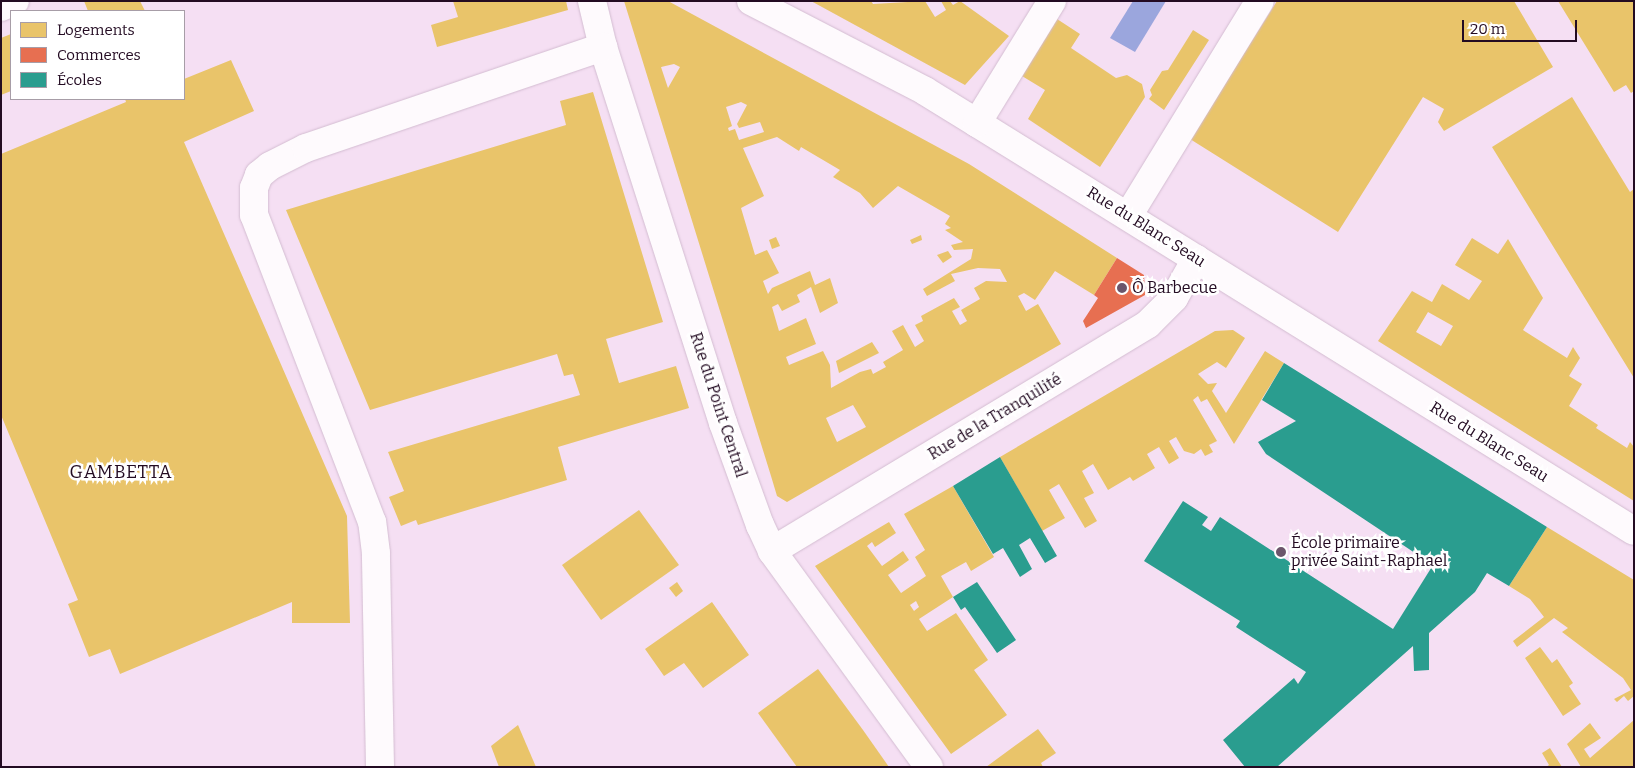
<!DOCTYPE html>
<html>
<head>
<meta charset="utf-8">
<style>
  body { margin:0 }
  #map { position:relative; width:1635px; height:768px; overflow:hidden; background:#f5dff3; font-family:Bitter,serif }
  div>[style] { position:absolute }
  [style*='--x'] { left:calc(var(--x)*1px); top:calc(var(--y)*1px); width:calc(var(--w)*1px); rotate:calc(var(--a)*1deg) }
  .water>* { inset:0; background:#9ba6dd }
  .homes>* { inset:0; background:#e9c46a }
  .shops>* { inset:0; background:#e76f51 }
  .schools>* { inset:0; background:#2a9d8f }
  .roads { filter:drop-shadow(0 0 1px #d3bcd1) drop-shadow(0 0 1px #d3bcd1) }
  .minor>* { height:28px; margin:-14px; padding:0 14px; transform-origin:14px; border-radius:14px; background:#fefafd }
  .dots>* { width:14px; height:14px; translate:-50% -50%; box-sizing:border-box; border:2px solid #fff; border-radius:50% }
  span { translate:-50% -50%; white-space:nowrap; text-align:center; line-height:1.15; -webkit-text-stroke:5px #fff; paint-order:stroke }
  .street-label { font-size:16px; color:#230b22 }
  .poi-label { font-size:16px; color:#230b22 }
  .left { translate:0 -50%; text-align:left }
  .neighbourhood-label { font-size:18px; color:#230b22; letter-spacing:1px }
  .frame { position:absolute; inset:0; border:2px solid #230b22; pointer-events:none }
  .legend { position:absolute; left:10px; top:10px; width:175px; height:90px; box-sizing:border-box; background:#fff; border:1px solid #a79da7; margin:0; padding:6px 9px; list-style:none; font-size:15px; color:#230b22 }
  .legend li { display:flex; align-items:center; gap:10px; height:25px }
  .legend b { width:25px; border:1px solid #a79da7 }
  .scale { position:absolute; left:1462px; top:20px; width:115px; height:22px; box-sizing:border-box; border:2px solid #230b22; border-top:0; padding-left:6px; font-size:15px; line-height:18px; white-space:nowrap; color:#230b22; -webkit-text-stroke:4px #fff; paint-order:stroke }
</style>
</head>
<body>
<div id="map">
  <div class="water">
    <i style="clip-path:polygon(1133px 1px,1166px 1px,1135px 52px,1110px 38px)"></i>
  </div>
  <div class="homes">
    <i style="clip-path:polygon(84px 1px,140px 1px,145px 11px,88px 11px)"></i>
    <i style="clip-path:polygon(453px 1px,566px 1px,568px 10px,437px 47px,431px 25px,458px 17px)"></i>
    <i style="clip-path:polygon(evenodd,624px 1px,668px 1px,969px 164px,1117px 258px,1094px 295px,1055px 271px,1035px 300px,1024px 293px,1018px 296px,1026px 311px,1038px 304px,1061px 344px,787px 502px,777px 496px,771px 476px,624px 1px,674px 64px,680px 67px,668px 88px,661px 67px,674px 64px,624px 1px,741px 102px,747px 105px,737px 124px,739px 128px,760px 122px,764px 132px,739px 140px,735px 129px,729px 131px,728px 128px,732px 126px,726px 107px,741px 102px,624px 1px,777px 137px,799px 151px,801px 147px,840px 170px,833px 177px,860px 193px,873px 208px,898px 186px,950px 216px,945px 224px,951px 228px,945px 230px,963px 242px,951px 245px,954px 250px,973px 249px,971px 259px,923px 289px,927px 296px,955px 281px,951px 274px,978px 268px,1000px 269px,1007px 282px,986px 281px,974px 288px,980px 299px,961px 310px,967px 321px,960px 325px,952px 311px,960px 307px,954px 298px,921px 316px,923px 321px,915px 325px,924px 341px,915px 347px,903px 325px,892px 331px,903px 350px,883px 362px,886px 367px,873px 374px,871px 369px,860px 372px,831px 388px,830px 365px,823px 351px,789px 365px,786px 357px,816px 344px,806px 318px,779px 331px,772px 307px,778px 304px,782px 311px,800px 302px,797px 295px,811px 287px,820px 313px,838px 303px,830px 278px,815px 285px,810px 271px,772px 288px,768px 294px,763px 281px,779px 273px,767px 250px,755px 255px,741px 208px,764px 196px,743px 148px,777px 137px,624px 1px,853px 405px,866px 427px,837px 442px,826px 418px,853px 405px)"></i>
    <i style="clip-path:polygon(811px 1px,871px 1px,873px 4px,925px 1px,935px 17px,946px 10px,941px 1px,950px 1px,953px 5px,960px 1px,1009px 36px,965px 85px)"></i>
    <i style="clip-path:polygon(1277px 1px,1514px 1px,1553px 67px,1444px 131px,1438px 122px,1444px 109px,1423px 97px,1338px 232px,1190px 139px)"></i>
    <i style="clip-path:polygon(1558px 1px,1634px 1px,1634px 91px,1631px 93px,1626px 85px,1614px 92px)"></i>
    <i style="clip-path:polygon(1057px 19px,1080px 34px,1071px 48px,1116px 78px,1127px 75px,1142px 84px,1145px 97px,1100px 167px,1028px 119px,1045px 90px,1022px 76px)"></i>
    <i style="clip-path:polygon(1193px 30px,1209px 40px,1164px 110px,1149px 99px,1152px 95px,1150px 90px,1162px 71px,1168px 70px)"></i>
    <i style="clip-path:polygon(11px 34px,11px 91px,1px 95px,1px 38px)"></i>
    <i style="clip-path:polygon(231px 60px,254px 111px,184px 142px,347px 516px,350px 623px,292px 623px,292px 602px,120px 674px,110px 649px,89px 657px,68px 604px,78px 600px,1px 415px,1px 154px,126px 102px,125px 99px,184px 99px,184px 79px)"></i>
    <i style="clip-path:polygon(593px 92px,663px 322px,606px 339px,619px 383px,676px 366px,689px 408px,558px 447px,567px 480px,418px 525px,416px 520px,401px 526px,389px 497px,404px 491px,388px 452px,580px 395px,573px 374px,564px 376px,557px 354px,370px 410px,286px 210px,566px 125px,560px 101px)"></i>
    <i style="clip-path:polygon(1572px 97px,1630px 192px,1634px 189px,1634px 378px,1492px 147px)"></i>
    <i style="clip-path:polygon(921px 235px,922px 240px,912px 244px,910px 240px)"></i>
    <i style="clip-path:polygon(776px 237px,780px 246px,772px 249px,769px 240px)"></i>
    <i style="clip-path:polygon(evenodd,1472px 238px,1498px 254px,1508px 239px,1543px 298px,1523px 330px,1567px 358px,1573px 347px,1580px 358px,1569px 376px,1582px 384px,1569px 406px,1598px 425px,1596px 428px,1627px 448px,1630px 442px,1634px 447px,1634px 501px,1378px 341px,1412px 291px,1432px 302px,1442px 284px,1469px 300px,1482px 281px,1455px 265px,1472px 238px,1428px 312px,1453px 326px,1441px 346px,1416px 332px,1428px 312px)"></i>
    <i style="clip-path:polygon(948px 251px,952px 257px,943px 263px,937px 255px)"></i>
    <i style="clip-path:polygon(1233px 330px,1245px 338px,1226px 368px,1217px 362px,1198px 374px,1208px 384px,1217px 383px,1212px 391px,1226px 413px,1265px 351px,1284px 363px,1234px 444px,1207px 399px,1201px 402px,1198px 396px,1193px 400px,1217px 441px,1209px 445px,1213px 452px,1205px 456px,1201px 449px,1194px 454px,1184px 451px,1176px 437px,1169px 441px,1179px 458px,1169px 464px,1159px 447px,1147px 454px,1155px 468px,1133px 481px,1130px 477px,1108px 490px,1093px 464px,1082px 471px,1094px 493px,1084px 498px,1097px 521px,1085px 528px,1059px 484px,1049px 490px,1065px 518px,1042px 531px,1000px 457px,1215px 331px)"></i>
    <i style="clip-path:polygon(872px 342px,879px 353px,839px 373px,836px 361px)"></i>
    <i style="clip-path:polygon(evenodd,953px 486px,994px 557px,971px 571px,966px 562px,941px 576px,953px 597px,919px 619px,927px 631px,956px 613px,988px 660px,974px 670px,1007px 715px,951px 754px,815px 566px,889px 522px,896px 533px,875px 547px,872px 542px,867px 546px,882px 566px,903px 551px,909px 560px,888px 575px,901px 593px,926px 576px,915px 557px,925px 550px,904px 514px,953px 486px,916px 601px,919px 607px,914px 611px,910px 605px,916px 601px)"></i>
    <i style="clip-path:polygon(639px 510px,679px 565px,601px 620px,562px 565px)"></i>
    <i style="clip-path:polygon(1547px 527px,1634px 580px,1634px 696px,1628px 701px,1624px 696px,1617px 702px,1614px 699px,1631px 690px,1623px 678px,1562px 632px,1568px 628px,1554px 618px,1517px 647px,1513px 641px,1544px 617px,1530px 599px,1509px 586px)"></i>
    <i style="clip-path:polygon(677px 582px,683px 591px,676px 597px,669px 588px)"></i>
    <i style="clip-path:polygon(712px 602px,749px 655px,703px 688px,684px 663px,664px 676px,645px 649px)"></i>
    <i style="clip-path:polygon(1540px 647px,1552px 663px,1557px 659px,1573px 683px,1569px 686px,1581px 704px,1563px 716px,1525px 658px)"></i>
    <i style="clip-path:polygon(818px 669px,863px 730px,889px 767px,797px 767px,758px 713px)"></i>
    <i style="clip-path:polygon(1634px 720px,1634px 767px,1581px 767px,1567px 744px,1590px 723px,1601px 738px,1584px 749px,1590px 758px)"></i>
    <i style="clip-path:polygon(518px 725px,536px 767px,499px 767px,491px 746px)"></i>
    <i style="clip-path:polygon(1038px 729px,1056px 753px,1041px 763px,1043px 767px,986px 767px)"></i>
    <i style="clip-path:polygon(1550px 748px,1562px 767px,1546px 767px,1549px 765px,1542px 753px)"></i>
  </div>
  <div class="shops">
    <i style="clip-path:polygon(1117px 258px,1144px 275px,1145px 295px,1086px 328px,1083px 321px,1098px 298px,1094px 295px)"></i>
  </div>
  <div class="schools">
    <i style="clip-path:polygon(1284px 363px,1547px 527px,1509px 586px,1487px 573px,1475px 592px,1429px 633px,1429px 670px,1414px 671px,1413px 646px,1277px 767px,1245px 767px,1223px 740px,1294px 678px,1298px 684px,1306px 672px,1236px 627px,1240px 621px,1144px 561px,1183px 501px,1208px 517px,1202px 525px,1211px 531px,1220px 517px,1393px 629px,1433px 565px,1266px 454px,1258px 442px,1296px 421px,1262px 400px)"></i>
    <i style="clip-path:polygon(1000px 457px,1057px 556px,1045px 563px,1030px 538px,1019px 545px,1032px 569px,1020px 577px,1003px 548px,993px 554px,953px 486px)"></i>
    <i style="clip-path:polygon(977px 582px,1016px 640px,997px 653px,965px 607px,961px 610px,953px 597px)"></i>
  </div>
  <div class="roads">
    <div class="minor">
      <i style="--x:592;--y:1;--w:47;--a:76.6"></i>
      <i style="--x:603;--y:47;--w:395;--a:72.3"></i>
      <i style="--x:723;--y:423;--w:109;--a:70.1"></i>
      <i style="--x:760;--y:525;--w:29;--a:65"></i>
      <i style="--x:772;--y:551;--w:267;--a:54"></i>
      <i style="--x:751;--y:1;--w:196;--a:27.3"></i>
      <i style="--x:925;--y:91;--w:61;--a:31.6"></i>
      <i style="--x:977;--y:123;--w:773;--a:31.84"></i>
      <i style="--x:1;--y:7;--w:15;--a:-23"></i>
      <i style="--x:977;--y:123;--w:143;--a:-58.4"></i>
      <i style="--x:1128;--y:216;--w:252;--a:-58.5"></i>
      <i style="--x:772;--y:551;--w:439;--a:-31.1"></i>
      <i style="--x:1148;--y:324;--w:37;--a:-45"></i>
      <i style="--x:1174;--y:298;--w:45;--a:-60.6"></i>
      <i style="--x:380;--y:767;--w:214;--a:-91.1"></i>
      <i style="--x:376;--y:553;--w:31;--a:-97"></i>
      <i style="--x:372;--y:522;--w:329;--a:-111"></i>
      <i style="--x:254;--y:215;--w:27;--a:-90"></i>
      <i style="--x:254;--y:188;--w:14;--a:-69"></i>
      <i style="--x:259;--y:175;--w:14;--a:-39"></i>
      <i style="--x:270;--y:166;--w:40;--a:-26.6"></i>
      <i style="--x:306;--y:148;--w:314;--a:-18.8"></i>
    </div>
  </div>
  <div class="dots">
    <i style="left:1122px;top:288px;background:#6c556b"></i>
    <i style="left:1281px;top:552px;background:#6c556b"></i>
  </div>
  <div class="street-label">
    <span style="left:1146px;top:227px;rotate:32deg">Rue du Blanc Seau</span>
    <span style="left:718px;top:405px;rotate:72deg">Rue du Point Central</span>
    <span style="left:995px;top:417px;rotate:-31deg">Rue de la Tranquilité</span>
    <span style="left:1489px;top:442px;rotate:32deg">Rue du Blanc Seau</span>
  </div>
  <div class="poi-label">
    <span class="left" style="left:1132px;top:288px">Ô Barbecue</span>
    <span class="left" style="left:1291px;top:552px">École primaire<br>privée Saint-Raphael</span>
  </div>
  <div class="neighbourhood-label">
    <span style="left:121px;top:472px">GAMBETTA</span>
  </div>
  <div class="frame"></div>
  <ul class="legend">
  <li><b style="height:14px;background:#e9c46a"></b>Logements</li>
  <li><b style="height:14px;background:#e76f51"></b>Commerces</li>
  <li><b style="height:14px;background:#2a9d8f"></b>Écoles</li>
  </ul>
  <div class="scale">20 m</div>
</div>
</body>
</html>
